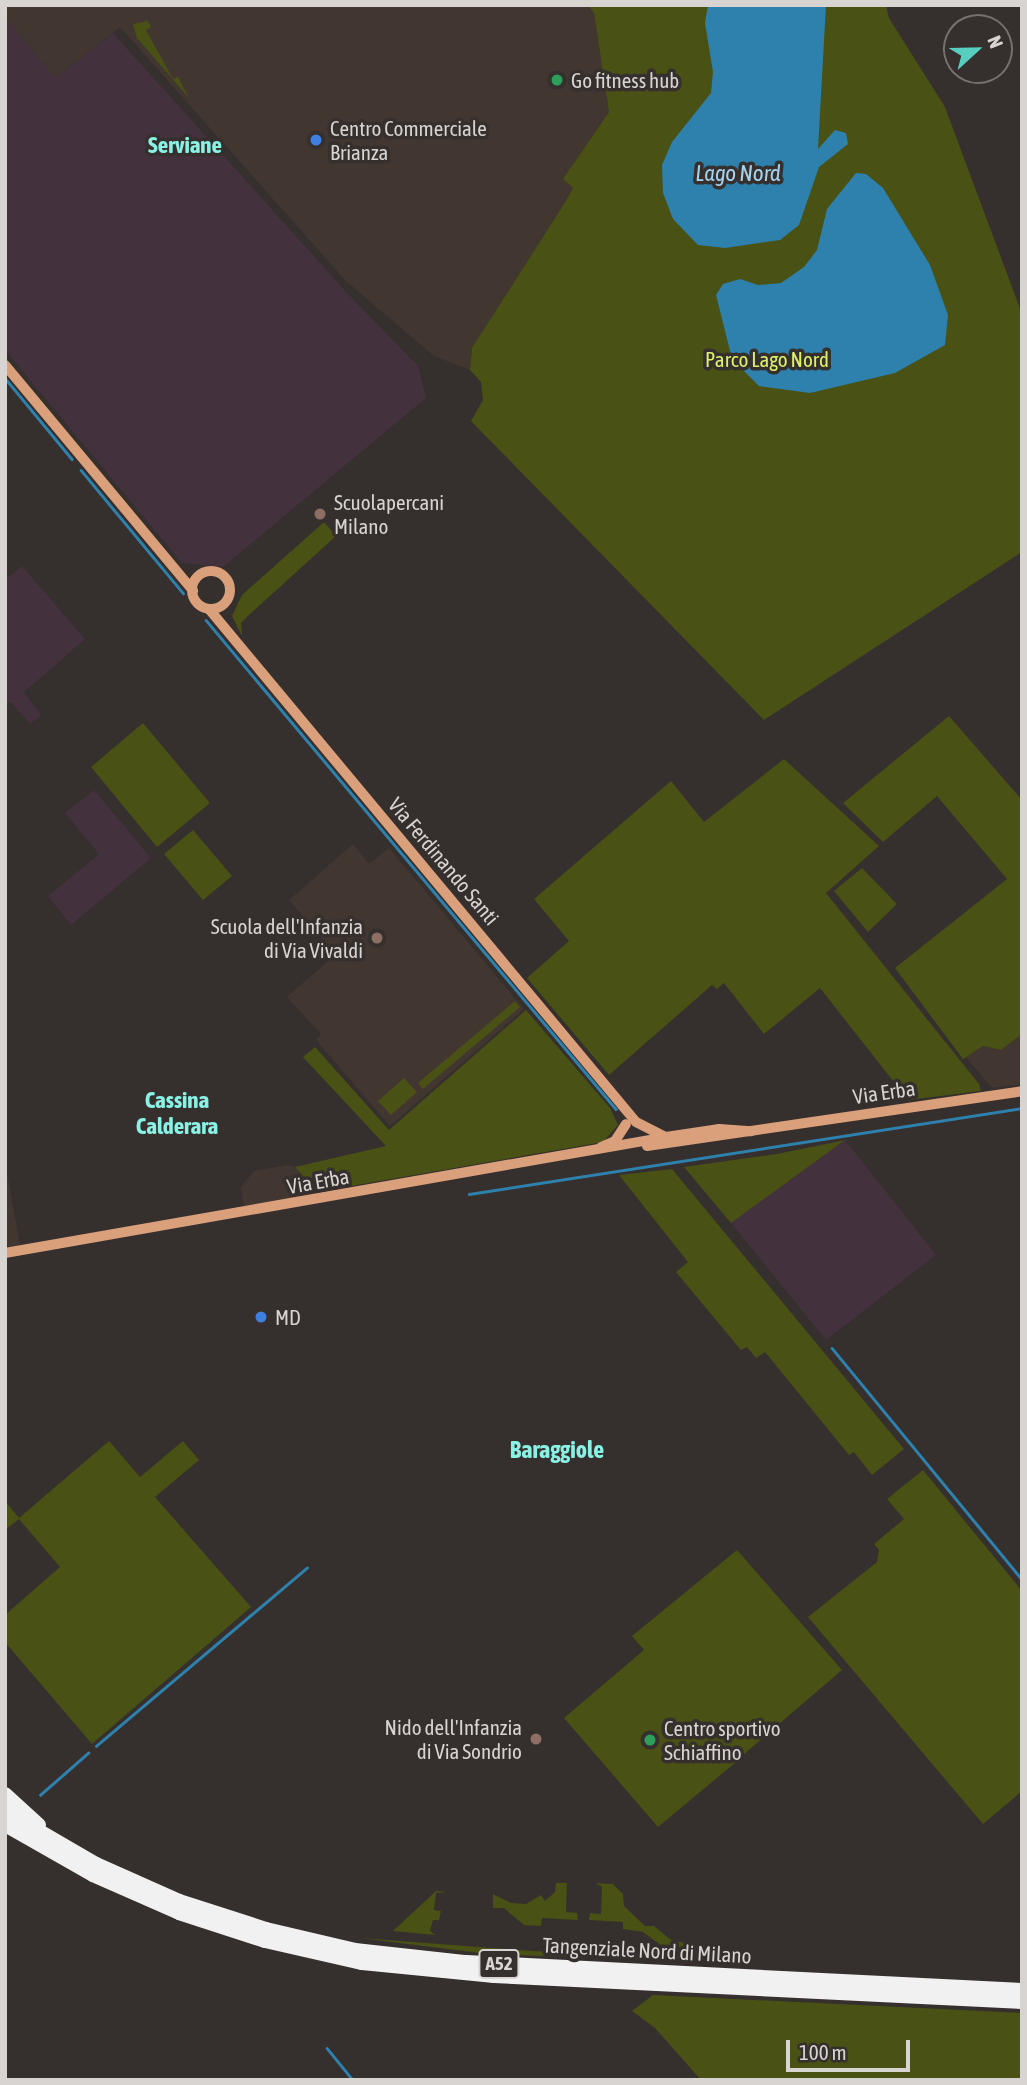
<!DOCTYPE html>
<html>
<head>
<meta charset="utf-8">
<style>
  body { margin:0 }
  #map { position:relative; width:1027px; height:2085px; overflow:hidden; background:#352f2d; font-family:"Asap Condensed",sans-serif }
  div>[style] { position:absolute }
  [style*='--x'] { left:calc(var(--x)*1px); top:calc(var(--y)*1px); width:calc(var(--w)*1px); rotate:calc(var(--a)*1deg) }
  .built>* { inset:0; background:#423631 }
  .industrial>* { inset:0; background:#43323d }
  .green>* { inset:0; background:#495114 }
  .water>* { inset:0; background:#2e81ac }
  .stream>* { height:2.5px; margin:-1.25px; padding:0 1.25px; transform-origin:1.25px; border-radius:1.25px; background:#2e81ac }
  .secondary>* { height:10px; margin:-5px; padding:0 5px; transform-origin:5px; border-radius:5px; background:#da9f7b }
  .secondary>.ring { margin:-5px; padding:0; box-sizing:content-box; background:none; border:10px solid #da9f7b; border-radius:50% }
  .highway>* { height:14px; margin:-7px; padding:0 7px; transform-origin:7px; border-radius:7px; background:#f1f1f1 }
  .dots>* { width:19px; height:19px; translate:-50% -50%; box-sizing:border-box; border:4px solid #352f2d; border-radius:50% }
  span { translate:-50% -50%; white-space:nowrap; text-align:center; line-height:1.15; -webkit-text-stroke:7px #352f2d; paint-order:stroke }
  .shield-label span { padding:2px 5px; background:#352f2d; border:2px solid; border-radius:5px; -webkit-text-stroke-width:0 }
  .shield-label { font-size:19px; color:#d8d4d2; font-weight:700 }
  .poi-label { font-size:21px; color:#d8d4d2 }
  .left { translate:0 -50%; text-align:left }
  .right { translate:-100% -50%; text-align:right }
  .park-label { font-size:21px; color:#dbf16e }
  .street-label { font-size:21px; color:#d8d4d2 }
  .neighbourhood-label { font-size:23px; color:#89f2e5; font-weight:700 }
  .water-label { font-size:23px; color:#a4d3ef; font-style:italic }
  .quarter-label { font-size:24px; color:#89f2e5; font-weight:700 }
  .frame { position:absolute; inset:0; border:7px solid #d8d4d2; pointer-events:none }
  .north { position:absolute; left:943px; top:14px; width:70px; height:70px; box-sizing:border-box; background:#352f2d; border:2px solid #76716f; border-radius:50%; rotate:68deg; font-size:19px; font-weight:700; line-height:28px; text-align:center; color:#d8d4d2 }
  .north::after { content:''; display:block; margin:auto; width:24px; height:32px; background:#58cec1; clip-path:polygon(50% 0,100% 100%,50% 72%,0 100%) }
  .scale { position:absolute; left:786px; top:2040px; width:124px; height:32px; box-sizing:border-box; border:4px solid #d8d4d2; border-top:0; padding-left:9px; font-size:21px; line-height:24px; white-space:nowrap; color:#d8d4d2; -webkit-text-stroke:5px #352f2d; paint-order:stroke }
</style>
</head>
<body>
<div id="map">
  <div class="built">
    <i style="clip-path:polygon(5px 5px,587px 5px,594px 13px,609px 112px,563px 179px,573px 187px,564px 204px,472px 348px,470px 370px,434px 356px,346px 281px,120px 27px,55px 78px,5px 17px)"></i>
    <i style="clip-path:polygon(353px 844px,369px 864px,389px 848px,524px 1009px,390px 1126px,316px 1040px,321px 1034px,287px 997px,336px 954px,289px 900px)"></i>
    <i style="clip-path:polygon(1022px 1034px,1022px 1084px,992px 1088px,966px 1057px,983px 1046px,1001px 1050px)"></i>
    <i style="clip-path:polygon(5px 1161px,21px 1251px,5px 1253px)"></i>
    <i style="clip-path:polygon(287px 1165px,295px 1167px,320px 1200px,245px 1213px,241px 1187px,254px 1171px)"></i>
  </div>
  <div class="industrial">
    <i style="clip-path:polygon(5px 17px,55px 78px,113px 33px,348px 294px,418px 366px,426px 398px,223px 567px,182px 563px,5px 350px)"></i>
    <i style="clip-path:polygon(22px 566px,85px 639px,24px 692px,41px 715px,30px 724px,11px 702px,5px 706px,5px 580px)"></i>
    <i style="clip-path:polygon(94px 790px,151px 858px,71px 925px,48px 896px,99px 854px,65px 813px)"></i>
    <i style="clip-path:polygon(845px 1140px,936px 1255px,826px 1340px,731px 1223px)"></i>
  </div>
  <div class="green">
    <i style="clip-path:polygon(587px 5px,886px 5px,889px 18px,945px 107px,1022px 314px,1022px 552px,764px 720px,471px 421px,483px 400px,481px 382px,470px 370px,472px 348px,564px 204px,573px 188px,563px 179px,609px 112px,594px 13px)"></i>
    <i style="clip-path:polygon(148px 21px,151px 27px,146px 30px,173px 79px,178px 77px,189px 98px,137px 38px,133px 24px)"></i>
    <i style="clip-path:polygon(324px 522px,336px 536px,249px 615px,241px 623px,242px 636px,232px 616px,242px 595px)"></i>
    <i style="clip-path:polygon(949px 716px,1022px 800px,1022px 1034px,1001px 1050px,983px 1046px,963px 1059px,895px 968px,1007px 879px,937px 796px,883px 842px,843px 803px)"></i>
    <i style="clip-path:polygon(143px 723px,210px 803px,157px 847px,91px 767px)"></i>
    <i style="clip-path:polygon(784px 759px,879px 846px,826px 893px,979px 1084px,981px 1091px,908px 1100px,820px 988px,764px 1034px,724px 983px,717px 989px,712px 985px,609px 1075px,527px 978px,569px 941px,534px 899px,671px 781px,704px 822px)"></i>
    <i style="clip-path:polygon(193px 830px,232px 876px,203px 900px,164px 854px)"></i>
    <i style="clip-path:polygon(862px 868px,897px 904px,868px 932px,834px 891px)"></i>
    <i style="clip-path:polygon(515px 1001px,520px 1007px,423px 1089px,418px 1083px)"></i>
    <i style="clip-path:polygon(526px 1010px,610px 1108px,618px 1125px,603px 1142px,317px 1192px,295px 1167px,386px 1146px,303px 1057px,315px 1047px,389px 1130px)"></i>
    <i style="clip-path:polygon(404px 1078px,417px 1092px,391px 1115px,378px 1101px)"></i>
    <i style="clip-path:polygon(845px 1140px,731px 1223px,684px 1167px,777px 1154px)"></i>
    <i style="clip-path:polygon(672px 1169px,904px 1449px,872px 1475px,854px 1452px,849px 1455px,765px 1352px,756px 1358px,747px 1347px,741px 1350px,676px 1272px,688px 1262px,619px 1175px)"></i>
    <i style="clip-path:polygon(109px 1441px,140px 1477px,183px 1441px,199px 1460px,155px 1497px,251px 1607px,92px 1744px,5px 1642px,5px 1615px,60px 1567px,19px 1519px,5px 1530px,5px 1501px,19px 1518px)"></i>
    <i style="clip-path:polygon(923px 1470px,1022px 1591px,1022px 1791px,983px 1824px,808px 1617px,877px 1562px,879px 1550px,874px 1544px,904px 1519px,887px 1499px)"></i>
    <i style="clip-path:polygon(737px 1550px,842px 1670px,736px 1761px,701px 1719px,736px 1762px,658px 1827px,564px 1718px,644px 1650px,632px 1636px)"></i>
    <i style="clip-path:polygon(556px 1883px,567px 1883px,566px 1912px,577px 1913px,578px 1920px,542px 1918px,541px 1926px,524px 1925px,504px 1908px,493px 1908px,493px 1894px,511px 1903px,526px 1904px,541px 1895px,545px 1901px,555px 1892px)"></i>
    <i style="clip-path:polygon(596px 1883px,613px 1884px,623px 1894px,624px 1906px,645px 1926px,654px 1926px,671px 1940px,714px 1949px,662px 1946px,643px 1932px,623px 1929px,623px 1922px,589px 1920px,590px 1913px,601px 1914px,602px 1887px)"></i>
    <i style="clip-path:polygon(436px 1891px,448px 1892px,436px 1893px,434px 1910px,441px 1911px,439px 1920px,433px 1920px,430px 1931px,436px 1935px,393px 1931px)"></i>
    <i style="clip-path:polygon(359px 1938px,532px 1951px,690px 1956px,727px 1963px,488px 1954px)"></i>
    <i style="clip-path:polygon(653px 1995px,1022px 2013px,1022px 2080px,701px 2080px,655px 2028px,632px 2011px)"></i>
  </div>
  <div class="water">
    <i style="clip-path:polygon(708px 5px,826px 5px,818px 149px,835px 130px,846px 133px,848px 144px,819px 167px,799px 225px,780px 240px,725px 248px,698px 245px,673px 219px,663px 193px,662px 165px,672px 142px,711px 93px,713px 72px,705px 23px)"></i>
    <i style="clip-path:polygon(856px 173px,866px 174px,883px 188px,930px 265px,948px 315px,945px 345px,895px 373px,810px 393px,759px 386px,732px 359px,716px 295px,723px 284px,740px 279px,758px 285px,781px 283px,804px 267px,817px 250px,827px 209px)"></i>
  </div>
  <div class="stream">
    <i style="--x:5;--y:378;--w:105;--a:50.4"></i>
    <i style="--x:81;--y:470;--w:160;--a:50.3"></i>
    <i style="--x:206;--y:620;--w:638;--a:50.02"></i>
    <i style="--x:469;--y:1194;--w:560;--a:-8.84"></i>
    <i style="--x:832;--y:1348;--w:299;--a:50.6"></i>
    <i style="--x:96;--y:1746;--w:276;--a:-40.2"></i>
    <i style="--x:40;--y:1795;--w:64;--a:-41.2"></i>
    <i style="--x:327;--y:2048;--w:41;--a:50.9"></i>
  </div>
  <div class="secondary">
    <i style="--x:5;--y:365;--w:294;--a:50.2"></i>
    <i class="ring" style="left:192px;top:571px;width:28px;height:28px"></i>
    <i style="--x:209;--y:609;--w:667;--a:50.23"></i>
    <i style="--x:636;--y:1122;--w:33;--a:27"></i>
    <i style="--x:647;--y:1146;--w:379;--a:-8.3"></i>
    <i style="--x:601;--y:1147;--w:15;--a:-23"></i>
    <i style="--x:615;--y:1141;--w:20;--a:-57"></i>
    <i style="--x:5;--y:1253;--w:671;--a:-9.95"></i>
    <i style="--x:666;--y:1137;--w:54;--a:-8.6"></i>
    <i style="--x:719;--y:1129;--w:32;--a:4"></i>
  </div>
  <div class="highway">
    <i style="--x:5;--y:1794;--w:46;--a:42.4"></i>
    <i style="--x:5;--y:1811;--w:105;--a:30.2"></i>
    <i style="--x:96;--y:1864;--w:91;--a:24"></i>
    <i style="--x:179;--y:1901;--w:91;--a:17.8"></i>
    <i style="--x:266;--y:1929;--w:91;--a:13.3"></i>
    <i style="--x:355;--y:1950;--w:112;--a:6.2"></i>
    <i style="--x:466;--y:1962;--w:557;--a:2.88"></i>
    <i style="--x:5;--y:1825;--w:101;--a:29.6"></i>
    <i style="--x:93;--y:1875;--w:94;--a:23.8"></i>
    <i style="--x:179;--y:1913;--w:90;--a:18"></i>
    <i style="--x:265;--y:1941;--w:99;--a:12.8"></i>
    <i style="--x:362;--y:1963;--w:133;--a:5.6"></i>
    <i style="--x:494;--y:1976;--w:529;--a:2.82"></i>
  </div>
  <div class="dots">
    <i style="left:557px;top:80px;background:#2e9e5b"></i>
    <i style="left:316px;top:140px;background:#3f7fe0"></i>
    <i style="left:320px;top:514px;background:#8d6e63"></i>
    <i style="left:377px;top:938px;background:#8d6e63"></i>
    <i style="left:261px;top:1317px;background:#3f7fe0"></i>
    <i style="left:536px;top:1739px;background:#8d6e63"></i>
    <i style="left:650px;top:1740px;background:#2e9e5b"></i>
  </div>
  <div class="shield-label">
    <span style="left:499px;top:1964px">A52</span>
  </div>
  <div class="poi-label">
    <span class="left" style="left:571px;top:80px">Go fitness hub</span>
    <span class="left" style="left:330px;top:140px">Centro Commerciale<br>Brianza</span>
    <span class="left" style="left:334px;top:514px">Scuolapercani<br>Milano</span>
    <span class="right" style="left:363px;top:938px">Scuola dell'Infanzia<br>di Via Vivaldi</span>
    <span class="left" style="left:275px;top:1317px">MD</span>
    <span class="right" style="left:522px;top:1739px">Nido dell'Infanzia<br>di Via Sondrio</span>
    <span class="left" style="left:664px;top:1740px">Centro sportivo<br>Schiaffino</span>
  </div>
  <div class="park-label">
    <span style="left:767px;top:359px">Parco Lago Nord</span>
  </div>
  <div class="street-label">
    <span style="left:444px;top:861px;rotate:50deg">Via Ferdinando Santi</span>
    <span style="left:884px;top:1092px;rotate:-8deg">Via Erba</span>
    <span style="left:318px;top:1181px;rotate:-10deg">Via Erba</span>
    <span style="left:647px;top:1950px;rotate:3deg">Tangenziale Nord di Milano</span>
  </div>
  <div class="neighbourhood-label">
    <span style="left:185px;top:145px">Serviane</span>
    <span style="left:177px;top:1113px">Cassina<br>Calderara</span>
  </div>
  <div class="water-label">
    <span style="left:738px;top:173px">Lago Nord</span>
  </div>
  <div class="quarter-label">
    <span style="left:557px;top:1450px">Baraggiole</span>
  </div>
  <div class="frame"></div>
  <div class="north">N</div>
  <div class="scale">100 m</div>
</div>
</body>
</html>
